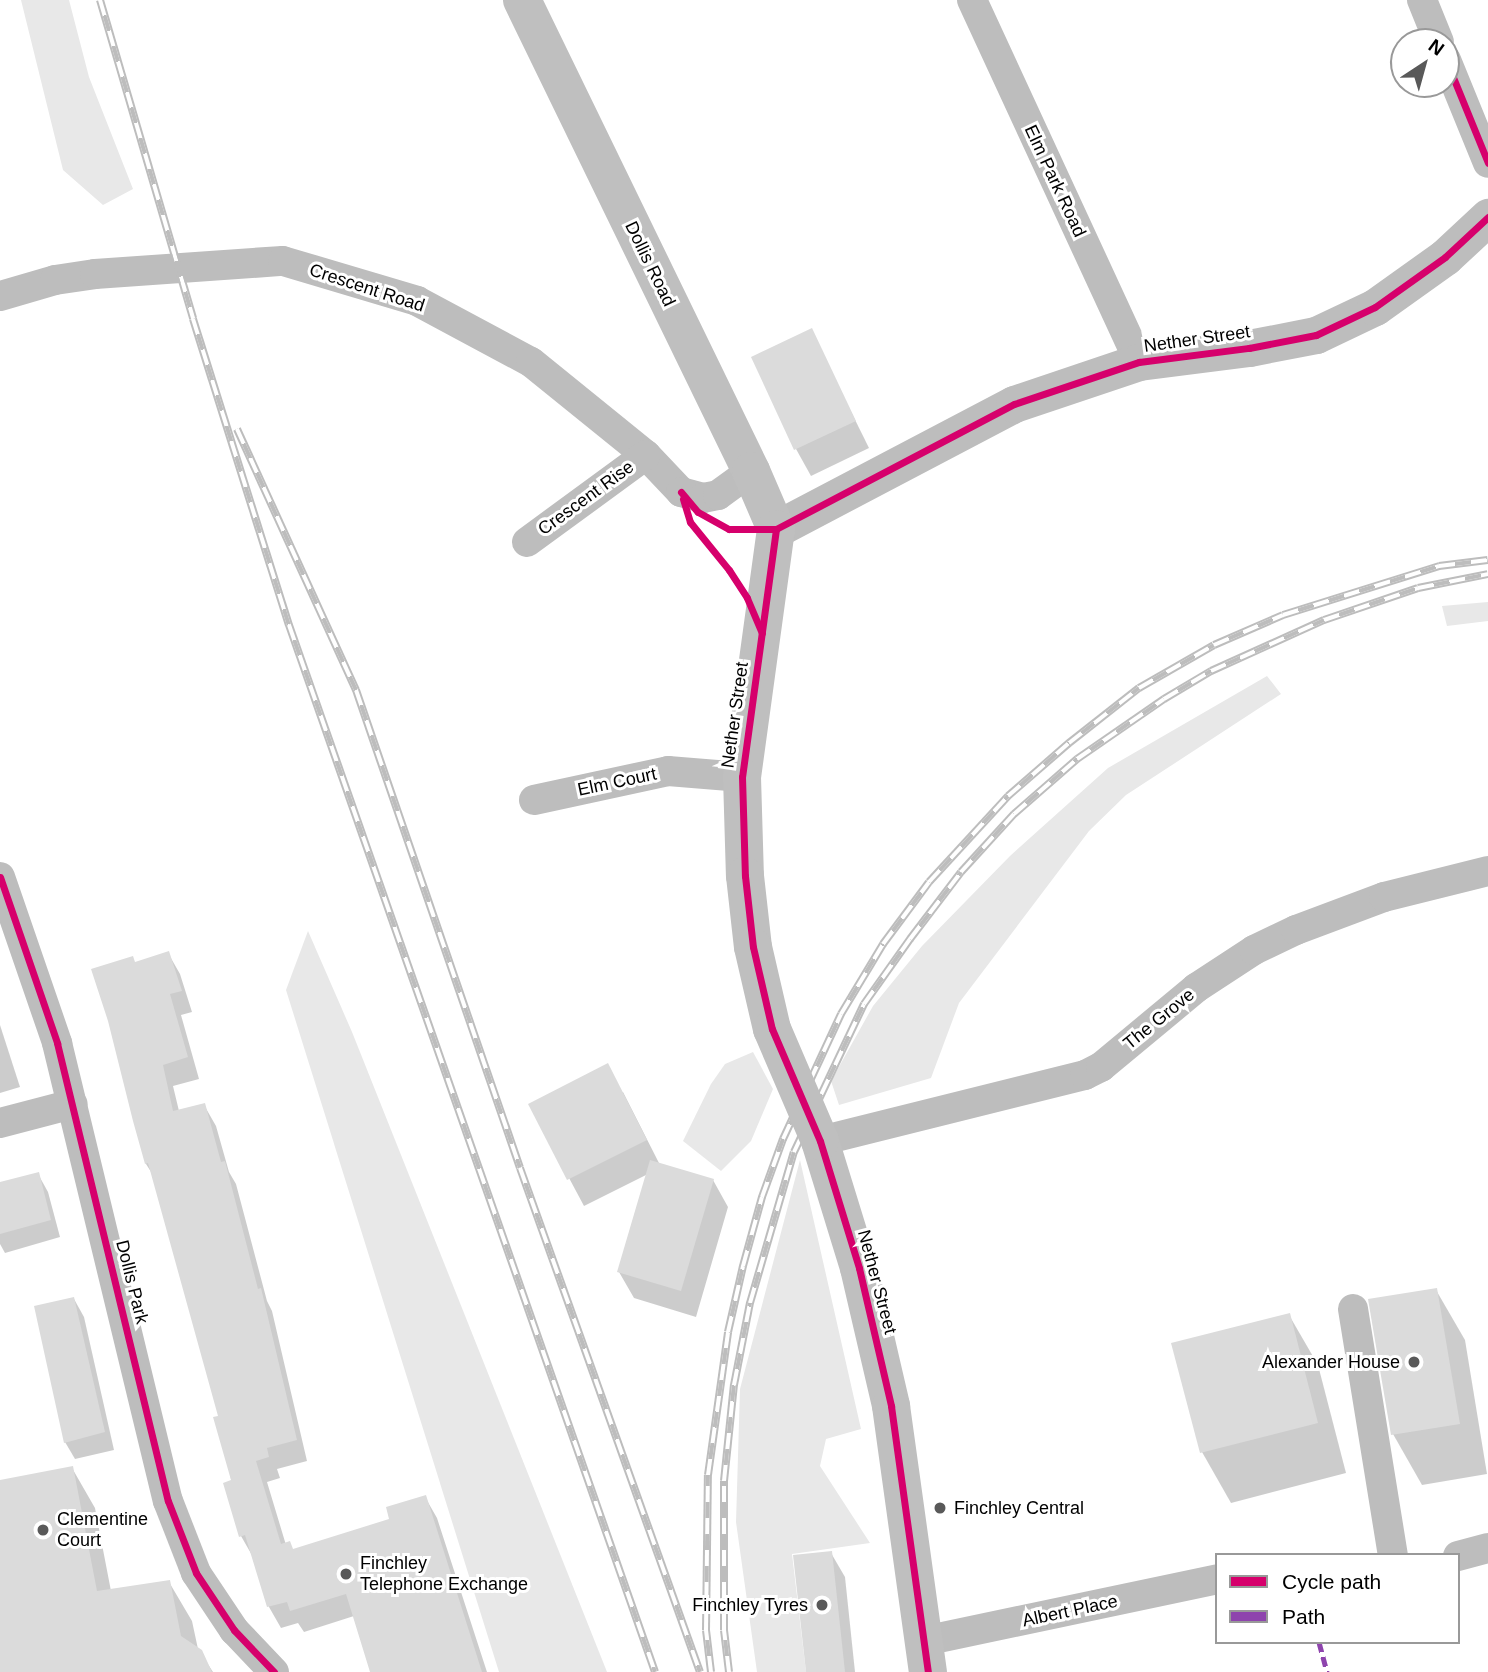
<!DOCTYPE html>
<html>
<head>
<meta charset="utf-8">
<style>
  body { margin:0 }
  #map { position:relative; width:1488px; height:1672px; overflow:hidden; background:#fff; font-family:Helvetica,sans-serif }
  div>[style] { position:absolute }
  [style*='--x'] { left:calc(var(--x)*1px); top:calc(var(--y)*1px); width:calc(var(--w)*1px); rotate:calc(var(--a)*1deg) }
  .green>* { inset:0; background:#e8e8e8 }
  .shadow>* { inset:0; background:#0003 }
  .building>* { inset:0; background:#dbdbdb }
  .minor>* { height:30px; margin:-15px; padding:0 15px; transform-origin:15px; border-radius:15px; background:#bdbdbd }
  .tertiary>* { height:37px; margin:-18.5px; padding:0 18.5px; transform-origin:18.5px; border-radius:18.5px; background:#bdbdbd }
  .secondary>* { height:38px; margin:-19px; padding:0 19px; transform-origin:19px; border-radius:19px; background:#bfbfbf }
  .rail>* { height:8px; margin-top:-4px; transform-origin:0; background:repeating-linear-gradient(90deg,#fff 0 16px,#bdbdbd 0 32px); box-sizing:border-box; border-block:2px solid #bdbdbd }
  .secondary-bridge>* { height:38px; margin:-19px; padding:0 19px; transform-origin:19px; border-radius:19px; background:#bfbfbf }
  .quiet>* { height:5px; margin-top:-2.5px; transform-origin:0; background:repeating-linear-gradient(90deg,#8e44ad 0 10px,transparent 0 15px) }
  .cycleway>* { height:7px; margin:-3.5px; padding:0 3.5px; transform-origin:3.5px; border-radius:3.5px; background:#d6006c }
  .dots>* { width:19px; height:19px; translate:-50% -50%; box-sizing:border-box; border:4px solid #fff; border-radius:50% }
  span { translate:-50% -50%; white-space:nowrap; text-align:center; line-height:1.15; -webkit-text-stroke:6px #fff; paint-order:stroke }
  .street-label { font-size:18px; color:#000 }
  .poi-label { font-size:18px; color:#000 }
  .right { translate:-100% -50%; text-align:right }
  .left { translate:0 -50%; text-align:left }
  .legend { position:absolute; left:1215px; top:1553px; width:245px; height:91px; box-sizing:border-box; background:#fff; border:2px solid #999; margin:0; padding:9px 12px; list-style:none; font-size:21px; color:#000 }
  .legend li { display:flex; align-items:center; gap:14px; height:35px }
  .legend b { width:35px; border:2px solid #999 }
  .north { position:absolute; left:1390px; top:28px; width:70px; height:70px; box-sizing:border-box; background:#fff; border:2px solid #999; border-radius:50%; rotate:36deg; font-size:19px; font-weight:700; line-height:28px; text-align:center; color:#000 }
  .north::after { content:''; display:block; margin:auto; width:24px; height:32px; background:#595959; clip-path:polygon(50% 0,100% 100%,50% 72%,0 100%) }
</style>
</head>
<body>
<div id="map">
  <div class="green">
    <i style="clip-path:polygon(21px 0,69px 0,89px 77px,133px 189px,103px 205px,63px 170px)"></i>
    <i style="clip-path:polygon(1488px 602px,1488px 621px,1447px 626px,1442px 606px)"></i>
    <i style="clip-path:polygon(1267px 676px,1281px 694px,1126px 795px,1089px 831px,959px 1003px,931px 1078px,839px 1105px,831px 1081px,873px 1006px,922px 946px,1010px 856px,1108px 768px)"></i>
    <i style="clip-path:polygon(308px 931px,352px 1032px,607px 1672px,499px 1672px,286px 990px)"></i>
    <i style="clip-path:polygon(753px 1052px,773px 1089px,751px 1141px,721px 1171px,683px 1141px,711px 1084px,725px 1064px)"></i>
    <i style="clip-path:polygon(800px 1160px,861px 1429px,826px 1439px,820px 1466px,870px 1543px,792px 1554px,806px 1672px,757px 1672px,736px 1522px,740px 1389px)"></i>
  </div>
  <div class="shadow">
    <i style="clip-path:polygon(811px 331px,869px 448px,811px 476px,796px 449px)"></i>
    <i style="clip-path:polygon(168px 953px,180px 974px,192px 1012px,181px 1015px,199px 1079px,173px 1086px,179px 1111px,204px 1105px,216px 1126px,229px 1172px,236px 1184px,267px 1301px,272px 1311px,307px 1461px,277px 1469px,280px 1478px,267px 1482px,286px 1545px,294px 1550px,392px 1520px,425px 1497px,437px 1518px,487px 1672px,371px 1672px,354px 1616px,304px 1632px,298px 1623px,281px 1628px,269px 1607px,253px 1557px,241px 1536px,220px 1417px,153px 1175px,146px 1164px,125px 1075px,135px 964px)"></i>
    <i style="clip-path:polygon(0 1025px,20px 1087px,0 1093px)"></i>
    <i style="clip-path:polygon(623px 1092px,660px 1165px,713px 1180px,728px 1207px,696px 1317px,634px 1298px,619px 1272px,648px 1174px,584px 1206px,530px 1105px)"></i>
    <i style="clip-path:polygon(38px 1174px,48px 1192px,60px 1237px,5px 1253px,0 1244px,0 1184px)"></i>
    <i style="clip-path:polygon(1436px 1290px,1465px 1340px,1487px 1474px,1422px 1485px,1393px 1434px)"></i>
    <i style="clip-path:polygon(74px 1299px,84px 1317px,114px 1450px,75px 1459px,65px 1442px)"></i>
    <i style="clip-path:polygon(1289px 1315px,1318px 1365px,1346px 1473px,1231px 1503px,1202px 1452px)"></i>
    <i style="clip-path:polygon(72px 1468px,95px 1508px,111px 1591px,169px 1582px,192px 1621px,198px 1649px,213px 1672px,0 1672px,0 1481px)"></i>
    <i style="clip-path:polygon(831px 1553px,845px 1577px,855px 1672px,808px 1672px)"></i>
  </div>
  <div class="building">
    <i style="clip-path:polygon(812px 328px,856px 421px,794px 450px,751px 357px)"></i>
    <i style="clip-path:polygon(169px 951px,182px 991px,170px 994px,188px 1057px,163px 1065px,173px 1111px,205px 1103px,221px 1162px,225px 1161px,258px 1289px,261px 1288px,297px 1440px,267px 1448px,269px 1457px,256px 1461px,281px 1544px,290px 1541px,293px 1549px,389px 1519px,386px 1507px,426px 1495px,482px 1672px,370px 1672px,346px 1594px,290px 1611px,287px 1602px,267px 1607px,245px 1535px,239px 1537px,223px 1483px,231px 1480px,213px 1417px,218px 1416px,148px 1163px,145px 1164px,133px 1121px,108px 1021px,91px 969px,133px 956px,135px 962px)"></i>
    <i style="clip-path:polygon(608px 1063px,647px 1140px,567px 1180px,528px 1104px)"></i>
    <i style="clip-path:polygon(650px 1160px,714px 1179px,681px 1291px,617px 1272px)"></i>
    <i style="clip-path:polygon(39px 1172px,51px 1220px,0 1234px,0 1182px)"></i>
    <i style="clip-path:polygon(1437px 1288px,1460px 1424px,1391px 1435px,1368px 1299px)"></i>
    <i style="clip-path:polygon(74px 1297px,105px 1432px,64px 1443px,34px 1306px)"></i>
    <i style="clip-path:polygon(1290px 1313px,1318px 1423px,1200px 1453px,1171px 1343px)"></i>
    <i style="clip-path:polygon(73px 1466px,97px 1591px,170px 1580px,181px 1636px,202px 1650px,212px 1672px,0 1672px,0 1480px)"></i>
    <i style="clip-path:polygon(832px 1551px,845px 1672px,806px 1672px,793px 1555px)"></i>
  </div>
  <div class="minor">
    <i style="--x:972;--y:0;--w:399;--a:65.2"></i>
    <i style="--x:1422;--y:0;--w:45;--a:68"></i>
    <i style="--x:1446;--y:60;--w:111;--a:67.8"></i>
    <i style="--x:0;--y:296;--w:57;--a:-16.2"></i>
    <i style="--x:55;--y:280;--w:40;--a:-8.5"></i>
    <i style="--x:95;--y:274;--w:188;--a:-4"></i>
    <i style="--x:283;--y:261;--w:140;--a:16.6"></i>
    <i style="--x:417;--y:301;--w:129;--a:28.2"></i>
    <i style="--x:531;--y:362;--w:148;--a:39"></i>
    <i style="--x:646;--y:455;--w:51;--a:46.6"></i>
    <i style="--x:681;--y:492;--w:23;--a:15"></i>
    <i style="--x:703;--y:498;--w:15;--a:-11"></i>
    <i style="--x:718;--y:495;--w:41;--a:-36"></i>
    <i style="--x:527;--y:542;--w:147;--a:-36.2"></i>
    <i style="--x:534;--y:800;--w:137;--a:-12.2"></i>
    <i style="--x:668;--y:771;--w:74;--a:4.6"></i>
    <i style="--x:0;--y:877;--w:176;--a:71"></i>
    <i style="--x:57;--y:1043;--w:471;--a:76.4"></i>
    <i style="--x:168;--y:1501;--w:77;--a:68.7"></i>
    <i style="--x:196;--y:1573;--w:69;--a:56.3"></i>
    <i style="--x:234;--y:1630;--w:58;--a:46.4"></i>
    <i style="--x:0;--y:1123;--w:75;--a:-14.6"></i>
    <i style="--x:820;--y:1141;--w:273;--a:-14"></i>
    <i style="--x:1085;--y:1075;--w:18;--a:-27"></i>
    <i style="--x:1101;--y:1067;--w:124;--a:-39.7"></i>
    <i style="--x:1196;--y:988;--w:69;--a:-33.2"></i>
    <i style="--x:1254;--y:950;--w:47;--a:-25.5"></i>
    <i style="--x:1296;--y:930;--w:94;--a:-20.6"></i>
    <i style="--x:1384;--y:897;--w:107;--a:-14"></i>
    <i style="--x:1353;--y:1309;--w:249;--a:80.8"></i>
    <i style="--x:1458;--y:1556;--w:31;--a:-15"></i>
    <i style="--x:924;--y:1641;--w:299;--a:-11.9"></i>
  </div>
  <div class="tertiary">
    <i style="--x:776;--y:529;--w:269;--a:-27.7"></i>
    <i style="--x:1014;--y:404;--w:132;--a:-18.6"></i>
    <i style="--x:1139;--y:362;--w:111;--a:-7.3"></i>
    <i style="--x:1249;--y:348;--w:68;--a:-11"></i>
    <i style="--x:1316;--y:335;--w:65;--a:-25.4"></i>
    <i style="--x:1375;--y:307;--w:86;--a:-35.5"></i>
    <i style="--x:1445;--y:257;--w:59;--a:-42.9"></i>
  </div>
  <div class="secondary">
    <i style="--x:522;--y:0;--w:524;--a:64.07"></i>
    <i style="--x:751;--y:471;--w:63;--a:66.7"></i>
    <i style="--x:776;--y:529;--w:250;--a:97.8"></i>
    <i style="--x:742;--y:777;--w:99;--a:88.3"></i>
    <i style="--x:745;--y:876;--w:71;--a:83.6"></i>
    <i style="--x:753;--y:947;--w:84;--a:77"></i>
    <i style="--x:820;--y:1141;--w:133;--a:72.9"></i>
    <i style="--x:859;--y:1268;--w:142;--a:76.9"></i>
    <i style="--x:891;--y:1406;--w:269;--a:82.1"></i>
  </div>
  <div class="rail">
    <i style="--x:100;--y:0;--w:332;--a:73.7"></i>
    <i style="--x:193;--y:319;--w:321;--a:72.6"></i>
    <i style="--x:289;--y:625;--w:1109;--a:70.73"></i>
    <i style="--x:237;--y:429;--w:287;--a:65.5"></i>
    <i style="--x:356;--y:690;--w:505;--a:71.06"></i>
    <i style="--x:520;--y:1168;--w:535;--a:70.35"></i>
    <i style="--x:711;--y:1672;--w:42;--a:-96.8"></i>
    <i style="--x:706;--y:1630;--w:155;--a:-89.3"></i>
    <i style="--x:708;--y:1475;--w:144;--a:-82"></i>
    <i style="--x:728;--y:1332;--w:68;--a:-77.2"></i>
    <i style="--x:743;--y:1266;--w:72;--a:-74.6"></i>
    <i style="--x:762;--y:1197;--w:62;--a:-70.1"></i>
    <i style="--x:783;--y:1139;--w:138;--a:-65.1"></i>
    <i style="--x:841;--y:1014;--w:82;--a:-59"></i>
    <i style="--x:883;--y:944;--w:77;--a:-53.4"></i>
    <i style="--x:929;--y:882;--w:117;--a:-47.4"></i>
    <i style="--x:1008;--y:796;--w:81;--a:-41"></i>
    <i style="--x:1069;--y:743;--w:89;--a:-38.2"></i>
    <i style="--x:1139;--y:688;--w:86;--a:-29.8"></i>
    <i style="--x:1214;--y:645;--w:75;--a:-23.5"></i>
    <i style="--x:1283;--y:615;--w:164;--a:-17.4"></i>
    <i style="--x:1439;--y:566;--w:49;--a:-7"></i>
    <i style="--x:729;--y:1672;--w:42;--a:-96.8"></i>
    <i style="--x:724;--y:1630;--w:149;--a:-90"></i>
    <i style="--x:724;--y:1481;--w:97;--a:-84.1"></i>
    <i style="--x:734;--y:1385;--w:84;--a:-79"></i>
    <i style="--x:750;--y:1303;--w:157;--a:-73.8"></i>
    <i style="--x:794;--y:1152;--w:164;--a:-64.7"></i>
    <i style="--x:864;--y:1004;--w:80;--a:-54.7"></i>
    <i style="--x:910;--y:939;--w:84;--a:-52.7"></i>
    <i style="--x:961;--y:872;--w:79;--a:-47.6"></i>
    <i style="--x:1014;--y:814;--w:84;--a:-41.1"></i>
    <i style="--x:1077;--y:759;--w:106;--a:-34.6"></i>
    <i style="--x:1164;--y:699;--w:55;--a:-30.8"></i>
    <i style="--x:1211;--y:671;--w:124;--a:-24.3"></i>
    <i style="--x:1324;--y:620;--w:99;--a:-18.8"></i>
    <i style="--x:1418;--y:588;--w:71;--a:-11.3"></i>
  </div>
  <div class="secondary-bridge">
    <i style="--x:772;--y:1029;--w:122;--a:66.8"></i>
  </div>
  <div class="quiet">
    <i style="--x:1319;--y:1642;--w:31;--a:75"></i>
  </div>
  <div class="cycleway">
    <i style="--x:1446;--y:60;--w:111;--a:67.8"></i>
    <i style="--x:681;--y:492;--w:26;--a:50"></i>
    <i style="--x:698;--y:512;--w:35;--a:29"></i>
    <i style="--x:729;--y:529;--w:47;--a:0"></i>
    <i style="--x:776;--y:529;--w:269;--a:-27.7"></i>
    <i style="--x:1014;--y:404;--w:132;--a:-18.6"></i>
    <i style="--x:1139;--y:362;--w:111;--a:-7.3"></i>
    <i style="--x:1249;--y:348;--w:68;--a:-11"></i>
    <i style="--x:1316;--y:335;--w:65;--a:-25.4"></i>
    <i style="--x:1375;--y:307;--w:86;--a:-35.5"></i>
    <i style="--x:1445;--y:257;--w:59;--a:-42.9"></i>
    <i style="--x:683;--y:499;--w:24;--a:73"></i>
    <i style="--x:690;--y:522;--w:62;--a:50.9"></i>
    <i style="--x:729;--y:570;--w:33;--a:57"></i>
    <i style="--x:747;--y:598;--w:38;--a:67"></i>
    <i style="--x:776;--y:529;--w:250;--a:97.8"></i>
    <i style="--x:742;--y:777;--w:99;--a:88.3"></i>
    <i style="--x:745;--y:876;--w:71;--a:83.6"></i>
    <i style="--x:753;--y:947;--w:84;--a:77"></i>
    <i style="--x:772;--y:1029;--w:122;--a:66.8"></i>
    <i style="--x:820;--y:1141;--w:133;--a:72.9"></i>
    <i style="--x:859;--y:1268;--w:142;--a:76.9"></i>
    <i style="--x:891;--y:1406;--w:269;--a:82.1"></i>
    <i style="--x:0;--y:877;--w:176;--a:71"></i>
    <i style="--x:57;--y:1043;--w:471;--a:76.4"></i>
    <i style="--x:168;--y:1501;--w:77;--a:68.7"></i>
    <i style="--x:196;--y:1573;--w:69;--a:56.3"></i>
    <i style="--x:234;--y:1630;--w:58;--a:46.4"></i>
  </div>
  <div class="dots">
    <i style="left:1414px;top:1362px;background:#595959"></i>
    <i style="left:940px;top:1508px;background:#595959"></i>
    <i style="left:43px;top:1530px;background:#595959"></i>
    <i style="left:346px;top:1574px;background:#595959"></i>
    <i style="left:822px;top:1605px;background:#595959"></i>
  </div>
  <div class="street-label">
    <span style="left:1055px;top:181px;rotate:65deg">Elm Park Road</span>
    <span style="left:650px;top:264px;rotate:64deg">Dollis Road</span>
    <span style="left:367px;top:288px;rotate:18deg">Crescent Road</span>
    <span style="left:1197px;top:339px;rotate:-8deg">Nether Street</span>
    <span style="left:586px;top:498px;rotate:-36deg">Crescent Rise</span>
    <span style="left:735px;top:715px;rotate:-82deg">Nether Street</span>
    <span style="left:617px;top:782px;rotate:-12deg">Elm Court</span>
    <span style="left:1159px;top:1019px;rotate:-39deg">The Grove</span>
    <span style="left:132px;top:1282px;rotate:76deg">Dollis Park</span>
    <span style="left:877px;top:1282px;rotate:75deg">Nether Street</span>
    <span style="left:1070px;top:1611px;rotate:-12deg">Albert Place</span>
  </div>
  <div class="poi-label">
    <span class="right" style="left:1400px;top:1362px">Alexander House</span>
    <span class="left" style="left:954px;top:1508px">Finchley Central</span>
    <span class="left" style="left:57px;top:1530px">Clementine<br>Court</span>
    <span class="left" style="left:360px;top:1574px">Finchley<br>Telephone Exchange</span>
    <span class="right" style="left:808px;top:1605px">Finchley Tyres</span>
  </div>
  <ul class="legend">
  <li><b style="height:9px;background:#d6006c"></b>Cycle path</li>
  <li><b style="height:9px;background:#8e44ad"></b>Path</li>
  </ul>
  <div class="north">N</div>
</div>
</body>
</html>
